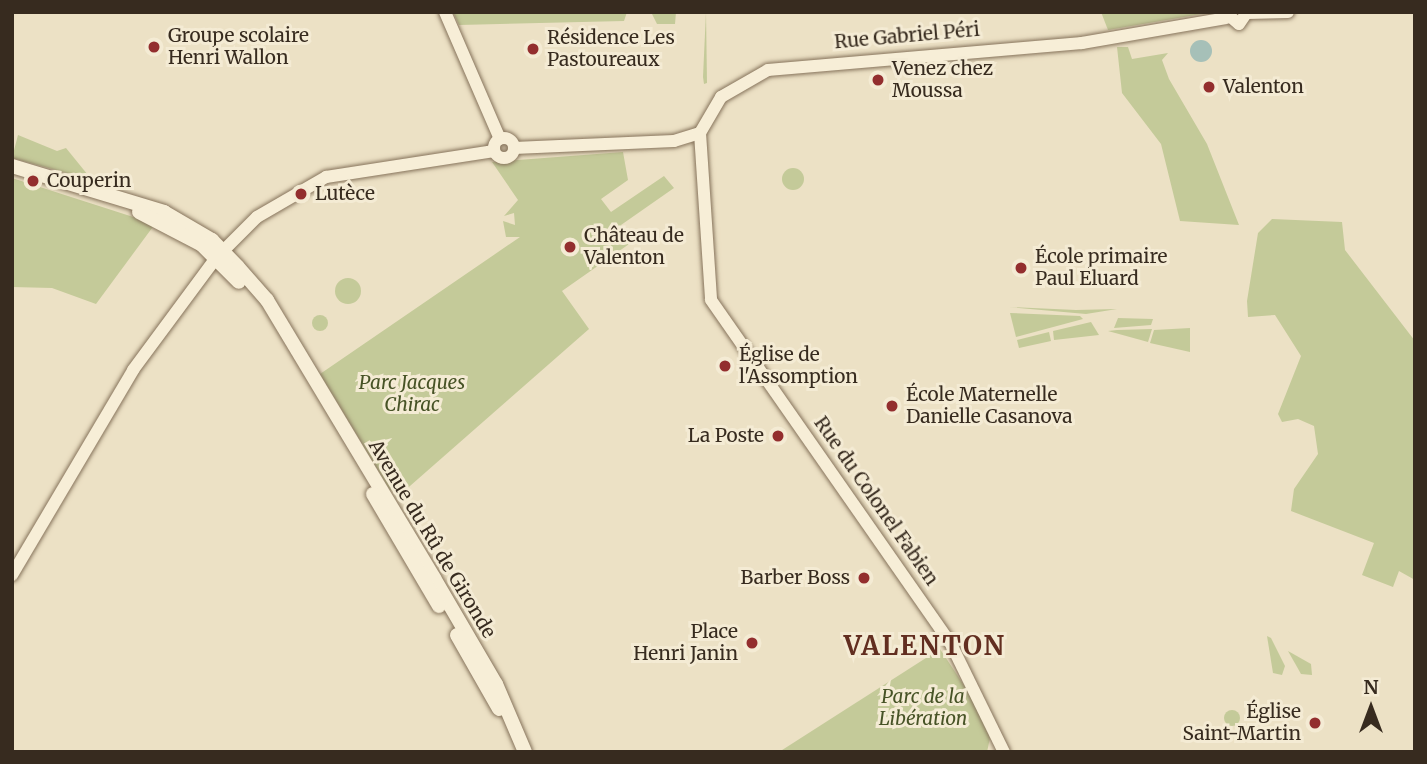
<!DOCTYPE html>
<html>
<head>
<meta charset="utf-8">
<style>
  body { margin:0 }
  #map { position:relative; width:1427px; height:764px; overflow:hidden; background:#ece1c5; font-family:Merriweather,serif }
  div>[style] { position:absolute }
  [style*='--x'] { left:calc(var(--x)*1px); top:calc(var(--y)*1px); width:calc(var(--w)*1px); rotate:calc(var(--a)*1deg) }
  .green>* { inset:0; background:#c4ca99 }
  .round { border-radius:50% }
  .water>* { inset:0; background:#a6c0b8 }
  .roads { filter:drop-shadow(0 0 2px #86735b) drop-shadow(0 0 2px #86735b) }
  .tertiary>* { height:12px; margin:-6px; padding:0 6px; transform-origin:6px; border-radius:6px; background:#f7eed7 }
  .tertiary>.ring { margin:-6px; padding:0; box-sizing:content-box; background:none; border:12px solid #f7eed7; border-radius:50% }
  .secondary>* { height:14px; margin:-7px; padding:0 7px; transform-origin:7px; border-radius:7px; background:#f7eed7 }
  .dots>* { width:19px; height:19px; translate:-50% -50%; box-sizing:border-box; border:4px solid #f4ebd4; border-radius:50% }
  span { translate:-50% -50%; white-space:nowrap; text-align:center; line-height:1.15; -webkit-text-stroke:6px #f4ebd4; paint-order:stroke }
  .poi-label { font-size:19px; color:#372b1f }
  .left { translate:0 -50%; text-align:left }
  .right { translate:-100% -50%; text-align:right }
  .street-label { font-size:19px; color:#372b1f }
  .park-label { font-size:19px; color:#475326; font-style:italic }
  .district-label { font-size:26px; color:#622e20; font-weight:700; letter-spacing:2px }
  .frame { position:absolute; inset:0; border:14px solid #372b1f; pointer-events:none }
  .north { position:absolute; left:1336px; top:673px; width:70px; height:70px; -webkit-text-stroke:5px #f4ebd4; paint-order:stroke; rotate:0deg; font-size:19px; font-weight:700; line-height:28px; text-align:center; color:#372b1f }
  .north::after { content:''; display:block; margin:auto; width:24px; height:32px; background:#372b1f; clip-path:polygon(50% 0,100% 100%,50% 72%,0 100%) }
</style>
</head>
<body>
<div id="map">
  <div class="green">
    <i style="clip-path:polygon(453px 12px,627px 12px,624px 21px,459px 25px)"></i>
    <i style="clip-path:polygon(651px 12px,676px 12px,675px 24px,657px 24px)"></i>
    <i style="clip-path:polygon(706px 12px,707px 83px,704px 84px,703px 77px)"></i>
    <i style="clip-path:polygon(1101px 12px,1213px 12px,1108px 30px)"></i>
    <i style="clip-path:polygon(1117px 47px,1128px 47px,1132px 59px,1168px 53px,1162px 60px,1169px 79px,1207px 144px,1239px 225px,1180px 221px,1161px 144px,1122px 93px)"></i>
    <i style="clip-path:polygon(18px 135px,57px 151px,66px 148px,92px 180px,12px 158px)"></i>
    <i style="clip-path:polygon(623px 152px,628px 180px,601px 199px,611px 212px,664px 176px,674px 188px,621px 225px,632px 242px,562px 291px,589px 329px,402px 493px,390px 490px,320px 374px,520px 237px,506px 237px,503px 221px,515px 225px,514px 213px,504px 216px,518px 200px,492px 162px)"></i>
    <i class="round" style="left:782px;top:168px;width:22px;height:22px"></i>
    <i style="clip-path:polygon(12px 178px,155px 224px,96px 304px,52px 288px,12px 287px)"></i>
    <i style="clip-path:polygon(1272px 219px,1342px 222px,1345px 250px,1415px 341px,1415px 580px,1399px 571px,1393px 587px,1362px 575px,1374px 543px,1291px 511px,1294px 489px,1318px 454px,1314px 426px,1298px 419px,1282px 422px,1278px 414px,1301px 356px,1275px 315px,1248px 317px,1247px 301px,1258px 233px)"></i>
    <i class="round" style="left:335px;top:278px;width:26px;height:26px"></i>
    <i style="clip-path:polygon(1009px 307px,1076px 310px,1117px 309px,1086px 314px)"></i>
    <i style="clip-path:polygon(1010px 313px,1080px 316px,1083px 319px,1016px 337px)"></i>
    <i class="round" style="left:312px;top:315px;width:16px;height:16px"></i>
    <i style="clip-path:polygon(1118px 318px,1153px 319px,1151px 325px,1114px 328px)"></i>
    <i style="clip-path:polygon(1091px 322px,1099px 335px,1054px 340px,1053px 331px)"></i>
    <i style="clip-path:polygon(1190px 328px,1190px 352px,1150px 343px,1154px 330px)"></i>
    <i style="clip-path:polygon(1152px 329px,1148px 342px,1108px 331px,1117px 330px)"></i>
    <i style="clip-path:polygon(1049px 332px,1051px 341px,1019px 348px,1017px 340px)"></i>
    <i style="clip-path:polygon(1267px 636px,1271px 638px,1285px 666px,1282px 675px,1273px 673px)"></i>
    <i style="clip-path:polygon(940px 649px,971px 696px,990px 738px,987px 752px,779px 752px)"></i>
    <i style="clip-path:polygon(1288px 651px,1311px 664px,1312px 675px,1301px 674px)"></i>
    <i class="round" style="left:1224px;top:710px;width:16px;height:16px"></i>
  </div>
  <div class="water">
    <i class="round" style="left:1190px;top:40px;width:22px;height:22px"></i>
  </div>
  <div class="roads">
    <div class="tertiary">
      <i style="--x:445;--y:12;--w:138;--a:66.6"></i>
      <i style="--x:1225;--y:12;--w:18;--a:41"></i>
      <i style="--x:1239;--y:24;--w:14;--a:-56"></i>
      <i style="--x:1247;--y:13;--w:41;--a:-1.4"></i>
      <i style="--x:700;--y:133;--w:167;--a:86.2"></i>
      <i style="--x:711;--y:300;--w:422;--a:55.1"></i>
      <i style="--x:952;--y:646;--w:118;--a:63.9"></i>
      <i style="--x:700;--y:133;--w:42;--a:-59.7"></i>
      <i style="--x:721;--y:97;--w:54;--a:-29.9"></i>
      <i style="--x:768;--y:70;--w:315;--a:-4.9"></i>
      <i style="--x:1082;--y:43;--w:146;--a:-9.8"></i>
      <i class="ring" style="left:494px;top:138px;width:8px;height:8px"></i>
      <i style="--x:514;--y:148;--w:160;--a:-2.5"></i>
      <i style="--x:674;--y:141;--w:27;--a:-17"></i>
      <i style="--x:12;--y:575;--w:238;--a:-59.4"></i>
      <i style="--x:133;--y:370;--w:138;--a:-53.5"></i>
      <i style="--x:215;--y:259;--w:59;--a:-45"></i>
      <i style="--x:257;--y:217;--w:80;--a:-30.1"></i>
      <i style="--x:326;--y:177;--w:170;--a:-8.8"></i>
    </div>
    <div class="secondary">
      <i style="--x:12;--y:166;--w:159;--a:16.8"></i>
      <i style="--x:164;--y:212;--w:56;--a:30.3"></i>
      <i style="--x:212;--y:240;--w:37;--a:46"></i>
      <i style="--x:238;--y:267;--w:44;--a:48.7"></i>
      <i style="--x:267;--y:300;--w:324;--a:59"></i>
      <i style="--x:434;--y:578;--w:123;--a:59.7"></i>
      <i style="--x:496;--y:684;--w:74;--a:66.9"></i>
      <i style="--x:139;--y:212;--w:71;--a:27.6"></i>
      <i style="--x:202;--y:245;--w:52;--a:45"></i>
      <i style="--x:373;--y:494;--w:130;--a:59.5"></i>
      <i style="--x:457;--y:635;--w:85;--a:60.4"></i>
    </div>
  </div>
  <div class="dots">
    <i style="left:154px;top:47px;background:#932e2e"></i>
    <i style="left:533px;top:49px;background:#932e2e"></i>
    <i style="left:878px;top:80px;background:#932e2e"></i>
    <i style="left:1209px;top:87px;background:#932e2e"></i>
    <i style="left:33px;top:181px;background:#932e2e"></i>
    <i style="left:301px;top:194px;background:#932e2e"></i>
    <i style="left:570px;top:247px;background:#932e2e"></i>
    <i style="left:1021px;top:268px;background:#932e2e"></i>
    <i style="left:725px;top:366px;background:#932e2e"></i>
    <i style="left:892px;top:406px;background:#932e2e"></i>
    <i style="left:778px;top:436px;background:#932e2e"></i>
    <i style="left:864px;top:578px;background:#932e2e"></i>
    <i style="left:752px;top:643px;background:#932e2e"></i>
    <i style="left:1315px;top:723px;background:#932e2e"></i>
  </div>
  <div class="poi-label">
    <span class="left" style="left:168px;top:47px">Groupe scolaire<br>Henri Wallon</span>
    <span class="left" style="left:547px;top:49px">Résidence Les<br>Pastoureaux</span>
    <span class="left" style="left:892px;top:80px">Venez chez<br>Moussa</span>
    <span class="left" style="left:1223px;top:87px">Valenton</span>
    <span class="left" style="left:47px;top:181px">Couperin</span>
    <span class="left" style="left:315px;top:194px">Lutèce</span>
    <span class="left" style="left:584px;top:247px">Château de<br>Valenton</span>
    <span class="left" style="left:1035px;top:268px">École primaire<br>Paul Eluard</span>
    <span class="left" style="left:739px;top:366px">Église de<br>l'Assomption</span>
    <span class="left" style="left:906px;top:406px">École Maternelle<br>Danielle Casanova</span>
    <span class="right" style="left:764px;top:436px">La Poste</span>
    <span class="right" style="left:850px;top:578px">Barber Boss</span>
    <span class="right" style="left:738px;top:643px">Place<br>Henri Janin</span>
    <span class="right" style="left:1301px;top:723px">Église<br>Saint-Martin</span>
  </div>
  <div class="street-label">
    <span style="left:907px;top:36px;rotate:-5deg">Rue Gabriel Péri</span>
    <span style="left:876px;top:501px;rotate:55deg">Rue du Colonel Fabien</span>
    <span style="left:432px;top:539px;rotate:59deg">Avenue du Rû de Gironde</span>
  </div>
  <div class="park-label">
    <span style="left:412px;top:394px">Parc Jacques<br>Chirac</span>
    <span style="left:923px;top:708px">Parc de la<br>Libération</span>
  </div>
  <div class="district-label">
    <span style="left:925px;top:646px">VALENTON</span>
  </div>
  <div class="frame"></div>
  <div class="north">N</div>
</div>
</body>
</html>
